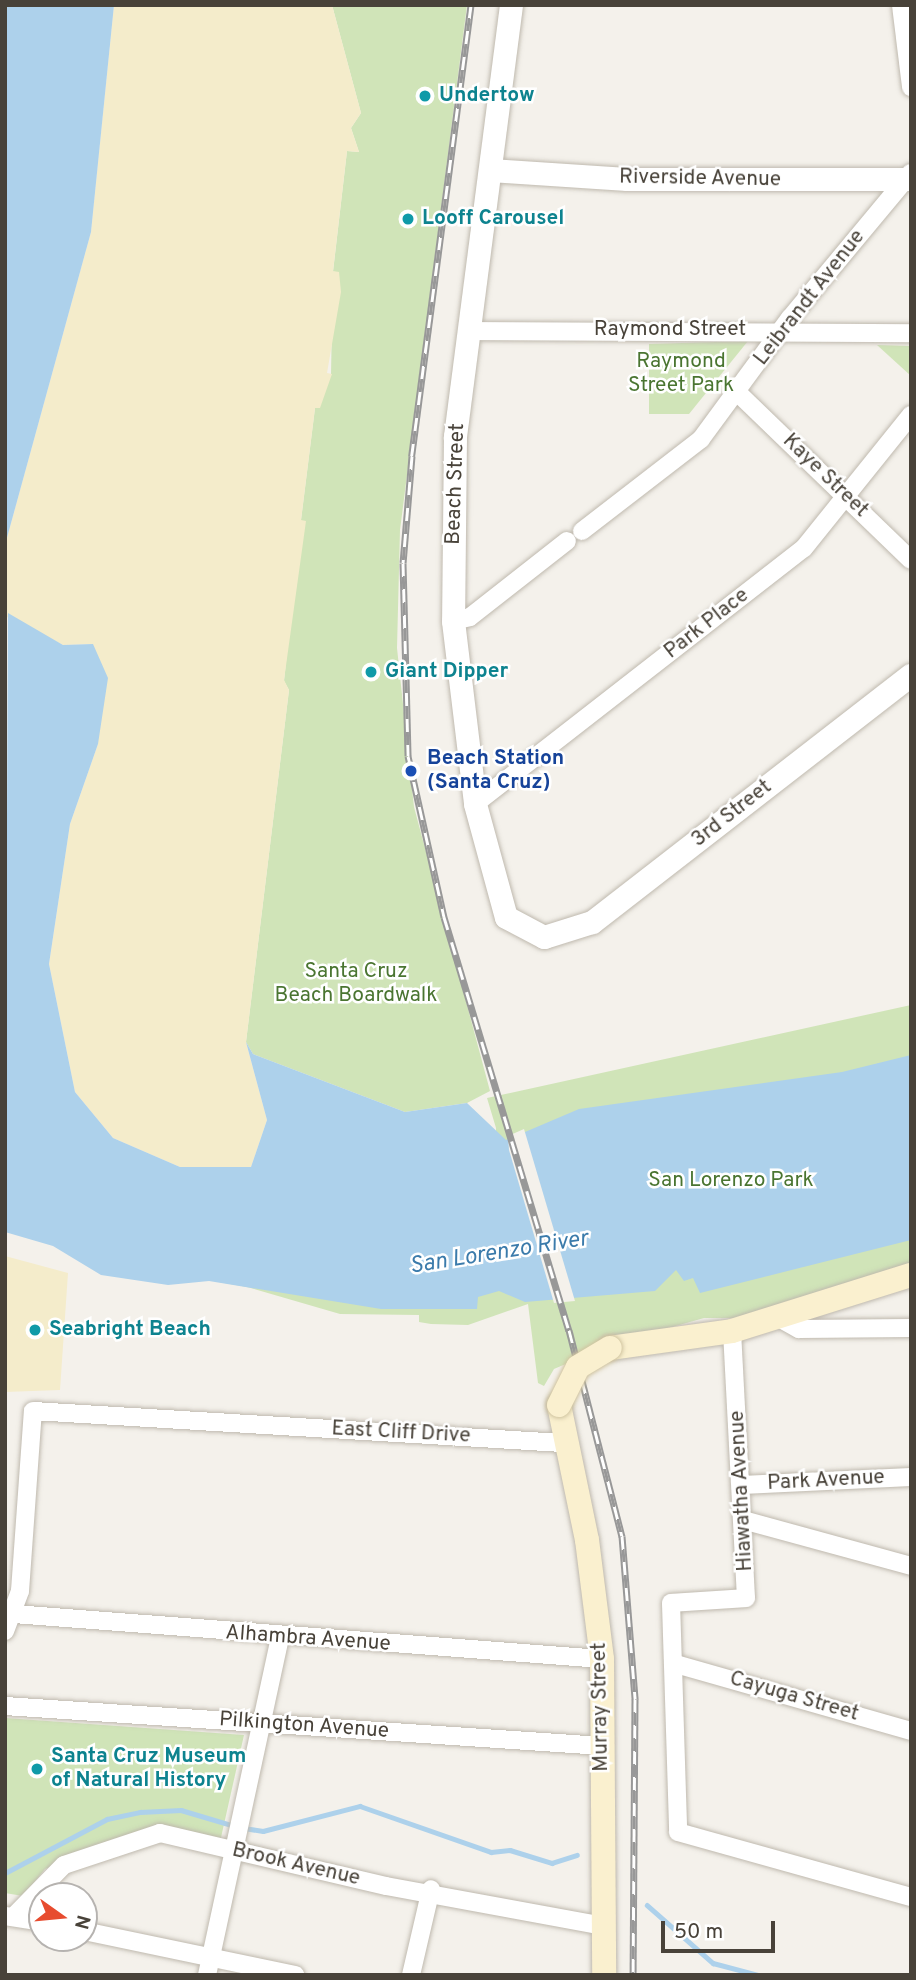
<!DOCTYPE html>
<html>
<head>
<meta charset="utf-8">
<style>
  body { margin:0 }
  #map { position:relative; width:916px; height:1980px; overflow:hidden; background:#f4f1eb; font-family:Overpass,sans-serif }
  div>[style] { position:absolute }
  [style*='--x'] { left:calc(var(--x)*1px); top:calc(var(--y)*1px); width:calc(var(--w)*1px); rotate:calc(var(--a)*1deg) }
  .green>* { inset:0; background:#d0e4b8 }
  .sand>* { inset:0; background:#f4eccb }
  .water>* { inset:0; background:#add1eb }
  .pier>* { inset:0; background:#f4f1eb }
  .stream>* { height:4.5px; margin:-2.25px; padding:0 2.25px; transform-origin:2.25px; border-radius:2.25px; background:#add1eb }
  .roads { filter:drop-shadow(0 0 2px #bfb9ae) drop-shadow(0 0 2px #bfb9ae) }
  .minor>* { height:18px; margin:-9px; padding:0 9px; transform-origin:9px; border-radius:9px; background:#fff }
  .tertiary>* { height:23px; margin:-11.5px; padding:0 11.5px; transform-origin:11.5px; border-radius:11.5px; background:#fff }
  .secondary>* { height:24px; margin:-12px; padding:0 12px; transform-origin:12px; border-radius:12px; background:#faf0cf }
  .rail>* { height:7px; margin-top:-3.5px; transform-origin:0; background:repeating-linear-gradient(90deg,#fff 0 13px,#989898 0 26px); box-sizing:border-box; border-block:2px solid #989898 }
  .bridges { filter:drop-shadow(0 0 2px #cfc39f) drop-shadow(0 0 2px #cfc39f) }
  .secondary-bridge>* { height:24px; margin:-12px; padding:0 12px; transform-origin:12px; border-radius:12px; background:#faf0cf }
  .dots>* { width:19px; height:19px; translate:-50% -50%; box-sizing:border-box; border:4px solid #fff; border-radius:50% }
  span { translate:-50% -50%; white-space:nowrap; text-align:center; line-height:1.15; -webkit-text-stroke:5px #fff; paint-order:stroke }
  .culture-label { font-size:21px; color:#0d838f; font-weight:700 }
  .left { translate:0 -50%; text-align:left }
  .street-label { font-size:21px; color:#484239 }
  .park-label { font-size:21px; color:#4a7531 }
  .transit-label { font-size:21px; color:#164399; font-weight:700 }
  .water-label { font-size:23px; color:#3b7bab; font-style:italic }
  .frame { position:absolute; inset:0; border:7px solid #484239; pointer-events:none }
  .north { position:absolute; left:28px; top:1882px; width:70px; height:70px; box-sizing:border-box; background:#fff; border:2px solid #b6b3b0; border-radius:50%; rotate:105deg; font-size:19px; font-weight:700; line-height:28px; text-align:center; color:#484239 }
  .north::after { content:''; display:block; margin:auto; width:24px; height:32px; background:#e74c2f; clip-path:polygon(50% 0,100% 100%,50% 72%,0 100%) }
  .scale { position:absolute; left:661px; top:1921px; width:114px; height:32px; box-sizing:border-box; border:4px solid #484239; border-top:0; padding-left:9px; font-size:21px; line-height:24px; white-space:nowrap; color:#484239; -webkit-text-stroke:5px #fff; paint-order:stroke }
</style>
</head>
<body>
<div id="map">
  <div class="green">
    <i style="clip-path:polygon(332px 5px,467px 5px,400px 530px,397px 648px,414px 807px,490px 1091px,467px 1103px,405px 1112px,253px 1054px,246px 1042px,289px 690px,284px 681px,301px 520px,315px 408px,331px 374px,333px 272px,347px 151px,359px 152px,351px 128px,361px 113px)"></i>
    <i style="clip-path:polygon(748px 341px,689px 414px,649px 414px,649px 344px)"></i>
    <i style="clip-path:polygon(877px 345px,911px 346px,911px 376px)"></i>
    <i style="clip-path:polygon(911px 1005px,911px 1268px,742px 1318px,704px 1318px,612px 1344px,554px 1369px,544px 1386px,538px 1383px,528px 1304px,468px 1325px,431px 1324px,419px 1322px,419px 1315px,340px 1314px,247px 1287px,68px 1255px,73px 1241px,495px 1212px,496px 1128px,487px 1098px)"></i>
    <i style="clip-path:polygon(5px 1718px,244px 1735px,220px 1842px,150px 1828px,45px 1869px,23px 1896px,5px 1893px)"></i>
  </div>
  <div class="sand">
    <i style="clip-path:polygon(114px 5px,332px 5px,361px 113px,351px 128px,359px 152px,347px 151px,333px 271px,339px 272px,341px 292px,327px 373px,332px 374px,320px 408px,315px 408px,301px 520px,306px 521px,284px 680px,289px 690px,246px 1042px,267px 1120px,251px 1167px,180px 1167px,113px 1138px,75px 1092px,49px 964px,70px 824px,98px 744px,93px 644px,63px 645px,5px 616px,5px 545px,91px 232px)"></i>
    <i style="clip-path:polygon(5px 1256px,68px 1273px,60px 1390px,5px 1392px)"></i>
  </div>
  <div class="water">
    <i style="clip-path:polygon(5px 5px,114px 5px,91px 232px,5px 545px)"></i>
    <i style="clip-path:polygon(8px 613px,63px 645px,93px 644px,108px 678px,98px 744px,70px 824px,49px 964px,75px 1092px,113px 1138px,180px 1167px,251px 1167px,267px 1120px,246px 1042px,253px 1054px,405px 1112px,467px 1103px,506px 1140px,579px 1109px,842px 1072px,911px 1055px,911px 1240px,700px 1293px,693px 1278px,684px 1281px,676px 1270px,655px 1291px,525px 1302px,499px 1291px,478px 1297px,477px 1309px,381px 1309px,209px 1281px,168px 1285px,101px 1275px,53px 1246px,5px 1232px)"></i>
  </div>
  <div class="pier">
    <i style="clip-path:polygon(524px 1129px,575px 1301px,554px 1303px,509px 1150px,508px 1136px)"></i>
  </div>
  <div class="stream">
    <i style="--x:244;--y:1828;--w:19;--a:9"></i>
    <i style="--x:263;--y:1831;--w:100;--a:-14.5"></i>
    <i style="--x:360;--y:1806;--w:139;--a:19.3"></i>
    <i style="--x:491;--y:1852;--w:19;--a:-6"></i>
    <i style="--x:510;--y:1850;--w:44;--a:17.2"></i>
    <i style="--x:552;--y:1863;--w:26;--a:-18"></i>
    <i style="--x:5;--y:1873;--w:115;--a:-27.9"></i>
    <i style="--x:107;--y:1819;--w:34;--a:-12"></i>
    <i style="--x:140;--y:1812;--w:41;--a:-2.8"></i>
    <i style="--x:181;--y:1810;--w:56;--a:16.5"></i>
    <i style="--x:647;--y:1905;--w:88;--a:41.3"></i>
    <i style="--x:713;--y:1963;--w:47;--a:14.9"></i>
  </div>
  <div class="roads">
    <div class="minor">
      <i style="--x:901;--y:5;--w:83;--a:83"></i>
      <i style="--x:471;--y:331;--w:440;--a:0.3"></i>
      <i style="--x:738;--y:393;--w:240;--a:44"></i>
      <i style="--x:582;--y:531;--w:150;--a:-37.7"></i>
      <i style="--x:701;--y:439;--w:150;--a:-53.7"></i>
      <i style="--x:790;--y:318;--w:189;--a:-50.2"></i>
      <i style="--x:453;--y:621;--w:17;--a:-13"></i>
      <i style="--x:470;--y:617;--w:123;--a:-38.1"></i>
      <i style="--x:475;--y:804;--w:417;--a:-37.9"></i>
      <i style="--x:804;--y:548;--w:171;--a:-51.2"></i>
      <i style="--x:777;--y:1317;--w:25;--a:29"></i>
      <i style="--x:799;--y:1329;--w:112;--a:-0.5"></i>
      <i style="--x:732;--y:1331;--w:267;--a:87"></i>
      <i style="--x:746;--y:1598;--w:75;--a:176.2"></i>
      <i style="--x:671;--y:1603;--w:229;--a:88.2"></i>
      <i style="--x:678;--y:1832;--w:242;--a:15.6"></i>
      <i style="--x:742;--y:1485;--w:169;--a:-2.7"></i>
      <i style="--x:743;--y:1520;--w:174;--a:15.3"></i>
      <i style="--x:14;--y:1614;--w:590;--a:4.38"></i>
      <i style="--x:5;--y:1631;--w:43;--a:-69.4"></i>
      <i style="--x:20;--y:1591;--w:180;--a:-85.9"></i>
      <i style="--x:33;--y:1411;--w:531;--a:3.46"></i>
      <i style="--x:676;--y:1664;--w:244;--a:15.9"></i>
      <i style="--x:5;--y:1706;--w:599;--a:3.83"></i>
      <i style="--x:5;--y:1916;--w:37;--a:9"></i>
      <i style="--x:14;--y:1916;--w:71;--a:-45.6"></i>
      <i style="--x:64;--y:1865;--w:101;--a:-18.4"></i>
      <i style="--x:160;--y:1833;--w:232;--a:13.2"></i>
      <i style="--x:386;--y:1886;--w:222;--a:10.4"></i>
      <i style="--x:84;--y:1931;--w:216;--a:11.8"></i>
      <i style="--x:207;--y:1975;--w:345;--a:-77.8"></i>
      <i style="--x:411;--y:1975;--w:88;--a:-76.9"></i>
    </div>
    <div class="tertiary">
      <i style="--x:511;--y:5;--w:435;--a:97.4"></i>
      <i style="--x:455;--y:436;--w:185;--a:90.6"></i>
      <i style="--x:453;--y:621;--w:184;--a:83.1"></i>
      <i style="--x:475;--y:804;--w:117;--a:74.7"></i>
      <i style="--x:506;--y:917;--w:43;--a:27.8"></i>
      <i style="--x:544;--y:937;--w:50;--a:-17.4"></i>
      <i style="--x:592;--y:922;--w:403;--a:-37.8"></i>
      <i style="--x:490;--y:170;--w:137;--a:3.8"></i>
      <i style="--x:627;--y:179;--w:284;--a:0"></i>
    </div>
    <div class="secondary">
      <i style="--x:610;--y:1348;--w:123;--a:-7.9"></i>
      <i style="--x:732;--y:1331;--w:188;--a:-17.4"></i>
      <i style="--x:559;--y:1405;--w:138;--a:78.3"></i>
      <i style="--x:587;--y:1540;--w:120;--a:82.8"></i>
      <i style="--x:602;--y:1659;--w:316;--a:89.6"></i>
    </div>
  </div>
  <div class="rail">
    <i style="--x:471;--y:5;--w:455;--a:97.5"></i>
    <i style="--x:412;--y:456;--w:107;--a:94.8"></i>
    <i style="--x:403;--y:563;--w:193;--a:88.5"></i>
    <i style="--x:408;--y:756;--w:165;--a:77.4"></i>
    <i style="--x:444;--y:917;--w:432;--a:73.2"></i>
    <i style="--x:569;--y:1330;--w:213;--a:75.6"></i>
    <i style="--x:622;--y:1536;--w:164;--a:85.4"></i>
    <i style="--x:635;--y:1699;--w:276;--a:90.4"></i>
  </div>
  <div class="bridges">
    <div class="secondary-bridge">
      <i style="--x:559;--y:1405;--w:42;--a:-63.4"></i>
      <i style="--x:578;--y:1367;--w:37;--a:-31"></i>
    </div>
  </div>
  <div class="dots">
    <i style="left:425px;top:96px;background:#0f9aa8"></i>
    <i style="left:408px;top:219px;background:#0f9aa8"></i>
    <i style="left:371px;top:672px;background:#0f9aa8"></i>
    <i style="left:411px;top:771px;background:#1a4fb4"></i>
    <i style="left:35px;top:1330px;background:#0f9aa8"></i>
    <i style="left:37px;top:1769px;background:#0f9aa8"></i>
  </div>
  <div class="culture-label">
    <span class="left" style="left:439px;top:96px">Undertow</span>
    <span class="left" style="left:422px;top:219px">Looff Carousel</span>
    <span class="left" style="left:385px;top:672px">Giant Dipper</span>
    <span class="left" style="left:49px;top:1330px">Seabright Beach</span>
    <span class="left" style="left:51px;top:1769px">Santa Cruz Museum<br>of Natural History</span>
  </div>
  <div class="street-label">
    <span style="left:700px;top:179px;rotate:1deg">Riverside Avenue</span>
    <span style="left:810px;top:298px;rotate:-52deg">Leibrandt Avenue</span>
    <span style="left:670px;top:330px">Raymond Street</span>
    <span style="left:825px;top:476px;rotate:44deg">Kaye Street</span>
    <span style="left:456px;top:484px;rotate:-88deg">Beach Street</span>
    <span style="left:707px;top:624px;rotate:-38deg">Park Place</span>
    <span style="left:732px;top:814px;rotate:-38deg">3rd Street</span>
    <span style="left:401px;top:1433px;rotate:3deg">East Cliff Drive</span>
    <span style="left:826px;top:1481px;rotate:-3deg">Park Avenue</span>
    <span style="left:742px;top:1491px;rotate:-93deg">Hiawatha Avenue</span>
    <span style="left:308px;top:1639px;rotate:4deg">Alhambra Avenue</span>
    <span style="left:794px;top:1697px;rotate:16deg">Cayuga Street</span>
    <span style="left:601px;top:1707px;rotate:-91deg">Murray Street</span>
    <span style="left:304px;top:1726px;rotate:4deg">Pilkington Avenue</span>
    <span style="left:296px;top:1865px;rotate:13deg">Brook Avenue</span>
  </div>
  <div class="park-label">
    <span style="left:681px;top:374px">Raymond<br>Street Park</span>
    <span style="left:356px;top:984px">Santa Cruz<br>Beach Boardwalk</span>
    <span style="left:731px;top:1181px">San Lorenzo Park</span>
  </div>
  <div class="transit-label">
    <span class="left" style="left:427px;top:771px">Beach Station<br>(Santa Cruz)</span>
  </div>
  <div class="water-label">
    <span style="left:499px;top:1254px;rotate:-9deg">San Lorenzo River</span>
  </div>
  <div class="frame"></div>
  <div class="north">N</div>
  <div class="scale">50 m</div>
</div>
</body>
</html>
